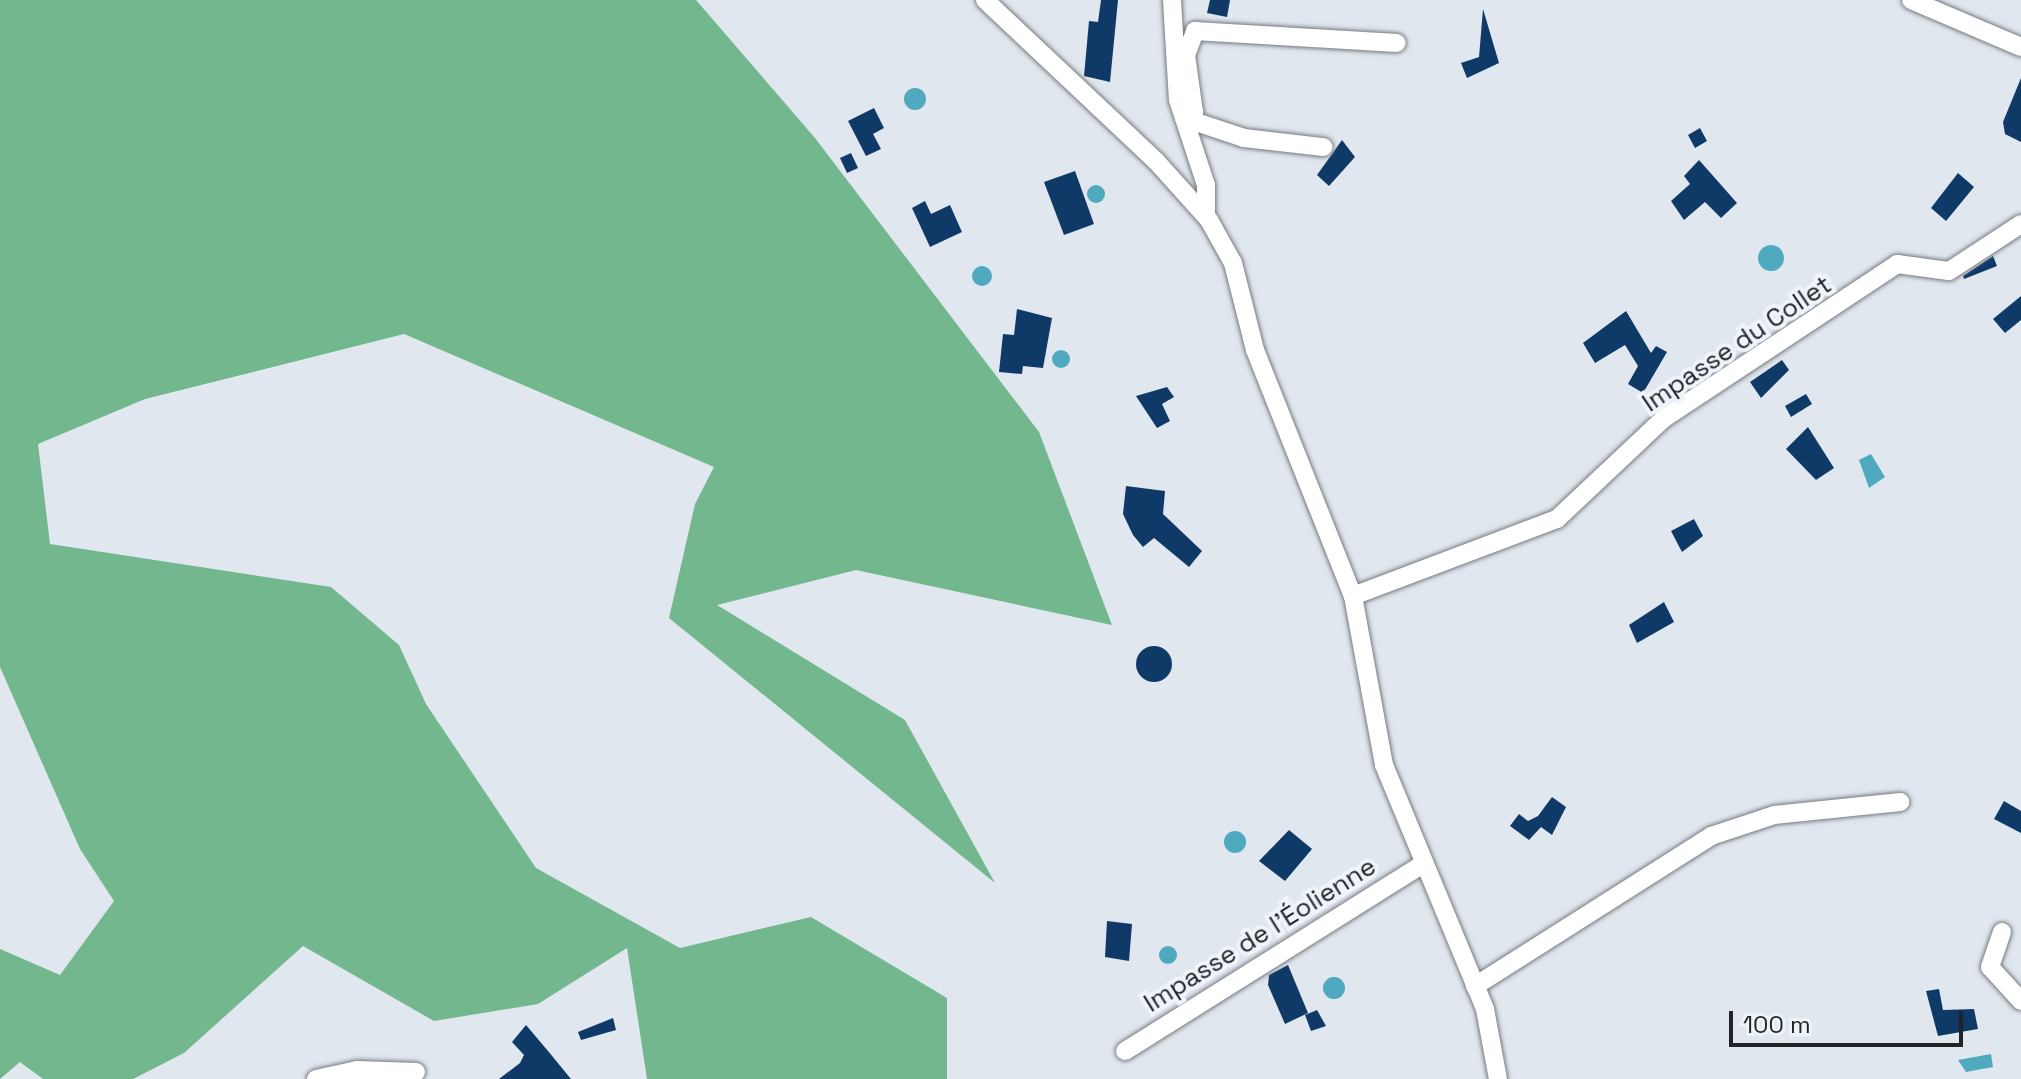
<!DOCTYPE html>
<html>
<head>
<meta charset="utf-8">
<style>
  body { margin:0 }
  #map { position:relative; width:2021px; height:1079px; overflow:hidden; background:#e1e7ee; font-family:"Space Grotesk",sans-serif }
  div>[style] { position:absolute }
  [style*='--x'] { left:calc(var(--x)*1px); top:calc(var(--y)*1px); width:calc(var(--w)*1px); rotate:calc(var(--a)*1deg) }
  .forest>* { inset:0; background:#73b78f }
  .water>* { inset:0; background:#4faabf }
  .round { border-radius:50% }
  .building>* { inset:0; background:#0f3a67 }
  .roads { filter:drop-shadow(0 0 2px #767b81) drop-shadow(0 0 2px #767b81) }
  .minor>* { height:18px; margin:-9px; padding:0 9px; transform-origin:9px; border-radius:9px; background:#fff }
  span { translate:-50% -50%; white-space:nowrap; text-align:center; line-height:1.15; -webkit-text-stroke:8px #eff4fb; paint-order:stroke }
  .street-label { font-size:26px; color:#212326 }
  .scale { position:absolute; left:1729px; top:1011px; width:234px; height:36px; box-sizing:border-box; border:4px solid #212326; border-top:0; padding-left:10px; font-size:24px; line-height:28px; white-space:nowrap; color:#212326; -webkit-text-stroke:6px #eff4fb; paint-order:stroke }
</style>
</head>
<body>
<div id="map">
  <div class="forest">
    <i style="clip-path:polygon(0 0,696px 0,815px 138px,1039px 432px,1112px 625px,856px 570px,717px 605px,905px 720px,995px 883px,669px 618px,695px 504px,714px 467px,404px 334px,145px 399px,38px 444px,50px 544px,331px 587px,399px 645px,426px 704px,536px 868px,680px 948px,811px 917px,947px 998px,947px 1079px,647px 1079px,627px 948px,538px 1004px,434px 1021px,303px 946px,184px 1053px,133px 1079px,43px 1079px,20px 1062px,0 1079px,0 949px,60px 975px,114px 901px,80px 849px,0 667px)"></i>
  </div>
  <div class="water">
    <i class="round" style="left:904px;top:88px;width:22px;height:22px"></i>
    <i class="round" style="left:1087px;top:185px;width:18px;height:18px"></i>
    <i class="round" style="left:1758px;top:245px;width:26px;height:26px"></i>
    <i class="round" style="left:972px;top:266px;width:20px;height:20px"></i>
    <i class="round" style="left:1052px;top:350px;width:18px;height:18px"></i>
    <i style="clip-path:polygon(1871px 454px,1885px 477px,1869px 488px,1859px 460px)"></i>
    <i class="round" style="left:1224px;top:831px;width:22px;height:22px"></i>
    <i class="round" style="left:1159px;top:946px;width:18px;height:18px"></i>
    <i class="round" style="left:1323px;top:977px;width:22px;height:22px"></i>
    <i style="clip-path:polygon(1991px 1054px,1993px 1067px,1966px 1072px,1958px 1060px)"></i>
  </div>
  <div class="building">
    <i style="clip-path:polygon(1101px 0,1118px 0,1110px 82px,1084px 76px,1089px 21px,1098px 22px)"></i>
    <i style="clip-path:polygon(1210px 0,1230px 0,1227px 17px,1207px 13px)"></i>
    <i style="clip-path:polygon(1483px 9px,1499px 63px,1467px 78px,1461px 63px,1479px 57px)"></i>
    <i style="clip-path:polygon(2021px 78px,2021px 142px,2005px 134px,2003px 122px)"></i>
    <i style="clip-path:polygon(874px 108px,884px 128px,873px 134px,881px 149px,866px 156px,848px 121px)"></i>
    <i style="clip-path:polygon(1700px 128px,1707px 141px,1695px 148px,1688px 135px)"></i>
    <i style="clip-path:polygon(1342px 140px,1355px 157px,1329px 186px,1317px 175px)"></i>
    <i style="clip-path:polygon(851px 153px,858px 168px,847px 173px,840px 158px)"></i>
    <i style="clip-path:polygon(1699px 160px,1737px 203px,1721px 218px,1705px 202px,1684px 220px,1671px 201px,1690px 184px,1684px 176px)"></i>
    <i style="clip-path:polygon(1075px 171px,1094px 224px,1064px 235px,1044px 182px)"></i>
    <i style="clip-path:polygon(1958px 173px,1974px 187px,1946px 221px,1931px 208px)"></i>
    <i style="clip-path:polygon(925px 201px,931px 214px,950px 205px,962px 232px,930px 247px,912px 208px)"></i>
    <i style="clip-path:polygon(1993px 256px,1997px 266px,1964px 279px,1963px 276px)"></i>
    <i style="clip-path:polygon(2021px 296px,2021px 320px,2005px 333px,1993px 319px)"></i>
    <i style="clip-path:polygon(1017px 309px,1052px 318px,1043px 368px,1023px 366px,1022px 374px,999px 372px,1003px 334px,1014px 335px)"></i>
    <i style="clip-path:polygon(1626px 311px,1651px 353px,1656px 346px,1667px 352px,1643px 393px,1628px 384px,1638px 366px,1625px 345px,1595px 363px,1583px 343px)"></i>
    <i style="clip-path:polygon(1782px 360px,1789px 370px,1761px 398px,1750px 382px)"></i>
    <i style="clip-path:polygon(1167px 387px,1174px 397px,1162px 404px,1170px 421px,1157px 428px,1136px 396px)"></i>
    <i style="clip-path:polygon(1806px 394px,1812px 404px,1791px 417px,1785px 406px)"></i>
    <i style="clip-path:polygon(1808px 427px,1834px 468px,1816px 480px,1786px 449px)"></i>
    <i style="clip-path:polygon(1126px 486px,1165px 491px,1163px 514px,1202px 551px,1189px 567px,1154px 538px,1143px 547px,1133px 535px,1123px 514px)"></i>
    <i style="clip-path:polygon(1694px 519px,1703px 536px,1682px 552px,1671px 531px)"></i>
    <i style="clip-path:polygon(1664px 602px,1674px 622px,1637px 643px,1629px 625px)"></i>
    <i class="round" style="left:1136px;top:646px;width:36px;height:36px"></i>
    <i style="clip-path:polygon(1552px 797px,1566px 807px,1552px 835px,1541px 827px,1529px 840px,1510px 826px,1519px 814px,1528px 821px,1538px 816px)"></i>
    <i style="clip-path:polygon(2004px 801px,2021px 811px,2021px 833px,1994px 819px)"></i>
    <i style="clip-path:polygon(1289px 830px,1312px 849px,1285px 881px,1259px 861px)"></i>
    <i style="clip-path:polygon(1107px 921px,1132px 924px,1129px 961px,1105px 957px)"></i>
    <i style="clip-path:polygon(1288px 965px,1308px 1013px,1285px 1024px,1268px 985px,1269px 975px)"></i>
    <i style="clip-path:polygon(1939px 989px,1943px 1010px,1974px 1009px,1978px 1029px,1938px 1036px,1926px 991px)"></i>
    <i style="clip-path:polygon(1317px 1010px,1326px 1026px,1311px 1031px,1305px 1015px)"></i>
    <i style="clip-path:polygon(613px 1018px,616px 1030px,581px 1040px,578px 1032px)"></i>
    <i style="clip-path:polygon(526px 1025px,548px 1051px,571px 1079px,499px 1079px,520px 1063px,524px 1055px,512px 1042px)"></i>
  </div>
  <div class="roads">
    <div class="minor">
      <i style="--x:985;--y:0;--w:235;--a:43.3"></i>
      <i style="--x:1156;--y:161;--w:79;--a:48.1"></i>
      <i style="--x:1209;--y:220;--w:49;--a:60.8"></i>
      <i style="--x:1233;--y:263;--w:90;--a:75.8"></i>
      <i style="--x:1255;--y:350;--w:265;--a:68.3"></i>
      <i style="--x:1353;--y:596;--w:172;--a:79.6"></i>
      <i style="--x:1384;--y:765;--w:264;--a:67.5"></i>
      <i style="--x:1485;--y:1009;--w:71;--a:79.5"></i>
      <i style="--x:1172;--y:0;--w:100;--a:86.6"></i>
      <i style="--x:1178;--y:100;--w:89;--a:71.8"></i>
      <i style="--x:1206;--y:185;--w:31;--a:90"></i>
      <i style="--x:1911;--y:0;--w:120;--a:23.1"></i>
      <i style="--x:1184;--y:118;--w:12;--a:-31"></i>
      <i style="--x:1194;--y:112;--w:58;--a:-98"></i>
      <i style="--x:1186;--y:55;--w:26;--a:-69"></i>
      <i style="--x:1195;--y:31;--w:202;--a:3.4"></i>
      <i style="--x:1184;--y:118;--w:63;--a:18.4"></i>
      <i style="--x:1244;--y:138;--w:80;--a:6.5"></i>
      <i style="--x:1353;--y:596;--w:218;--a:-20.7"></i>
      <i style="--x:1557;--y:519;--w:146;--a:-43.3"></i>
      <i style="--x:1663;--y:419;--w:281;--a:-33.5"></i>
      <i style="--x:1897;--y:264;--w:52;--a:7.7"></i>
      <i style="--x:1949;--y:271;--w:86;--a:-33.1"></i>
      <i style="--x:2002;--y:932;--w:37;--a:109"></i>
      <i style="--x:1990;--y:967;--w:46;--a:47.6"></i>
      <i style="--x:1475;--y:986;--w:280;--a:-32.4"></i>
      <i style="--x:1711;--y:836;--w:66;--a:-18.4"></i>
      <i style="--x:1774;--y:815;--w:127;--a:-5.9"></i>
      <i style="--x:1125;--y:1051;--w:352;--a:-32.1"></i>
      <i style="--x:316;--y:1079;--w:42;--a:-12.4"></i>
      <i style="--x:357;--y:1070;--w:59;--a:1.9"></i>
    </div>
  </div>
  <div class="street-label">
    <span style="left:1737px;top:344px;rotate:-34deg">Impasse du Collet</span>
    <span style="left:1260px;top:935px;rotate:-32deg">Impasse de l'Éolienne</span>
  </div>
  <div class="scale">100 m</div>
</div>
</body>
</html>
